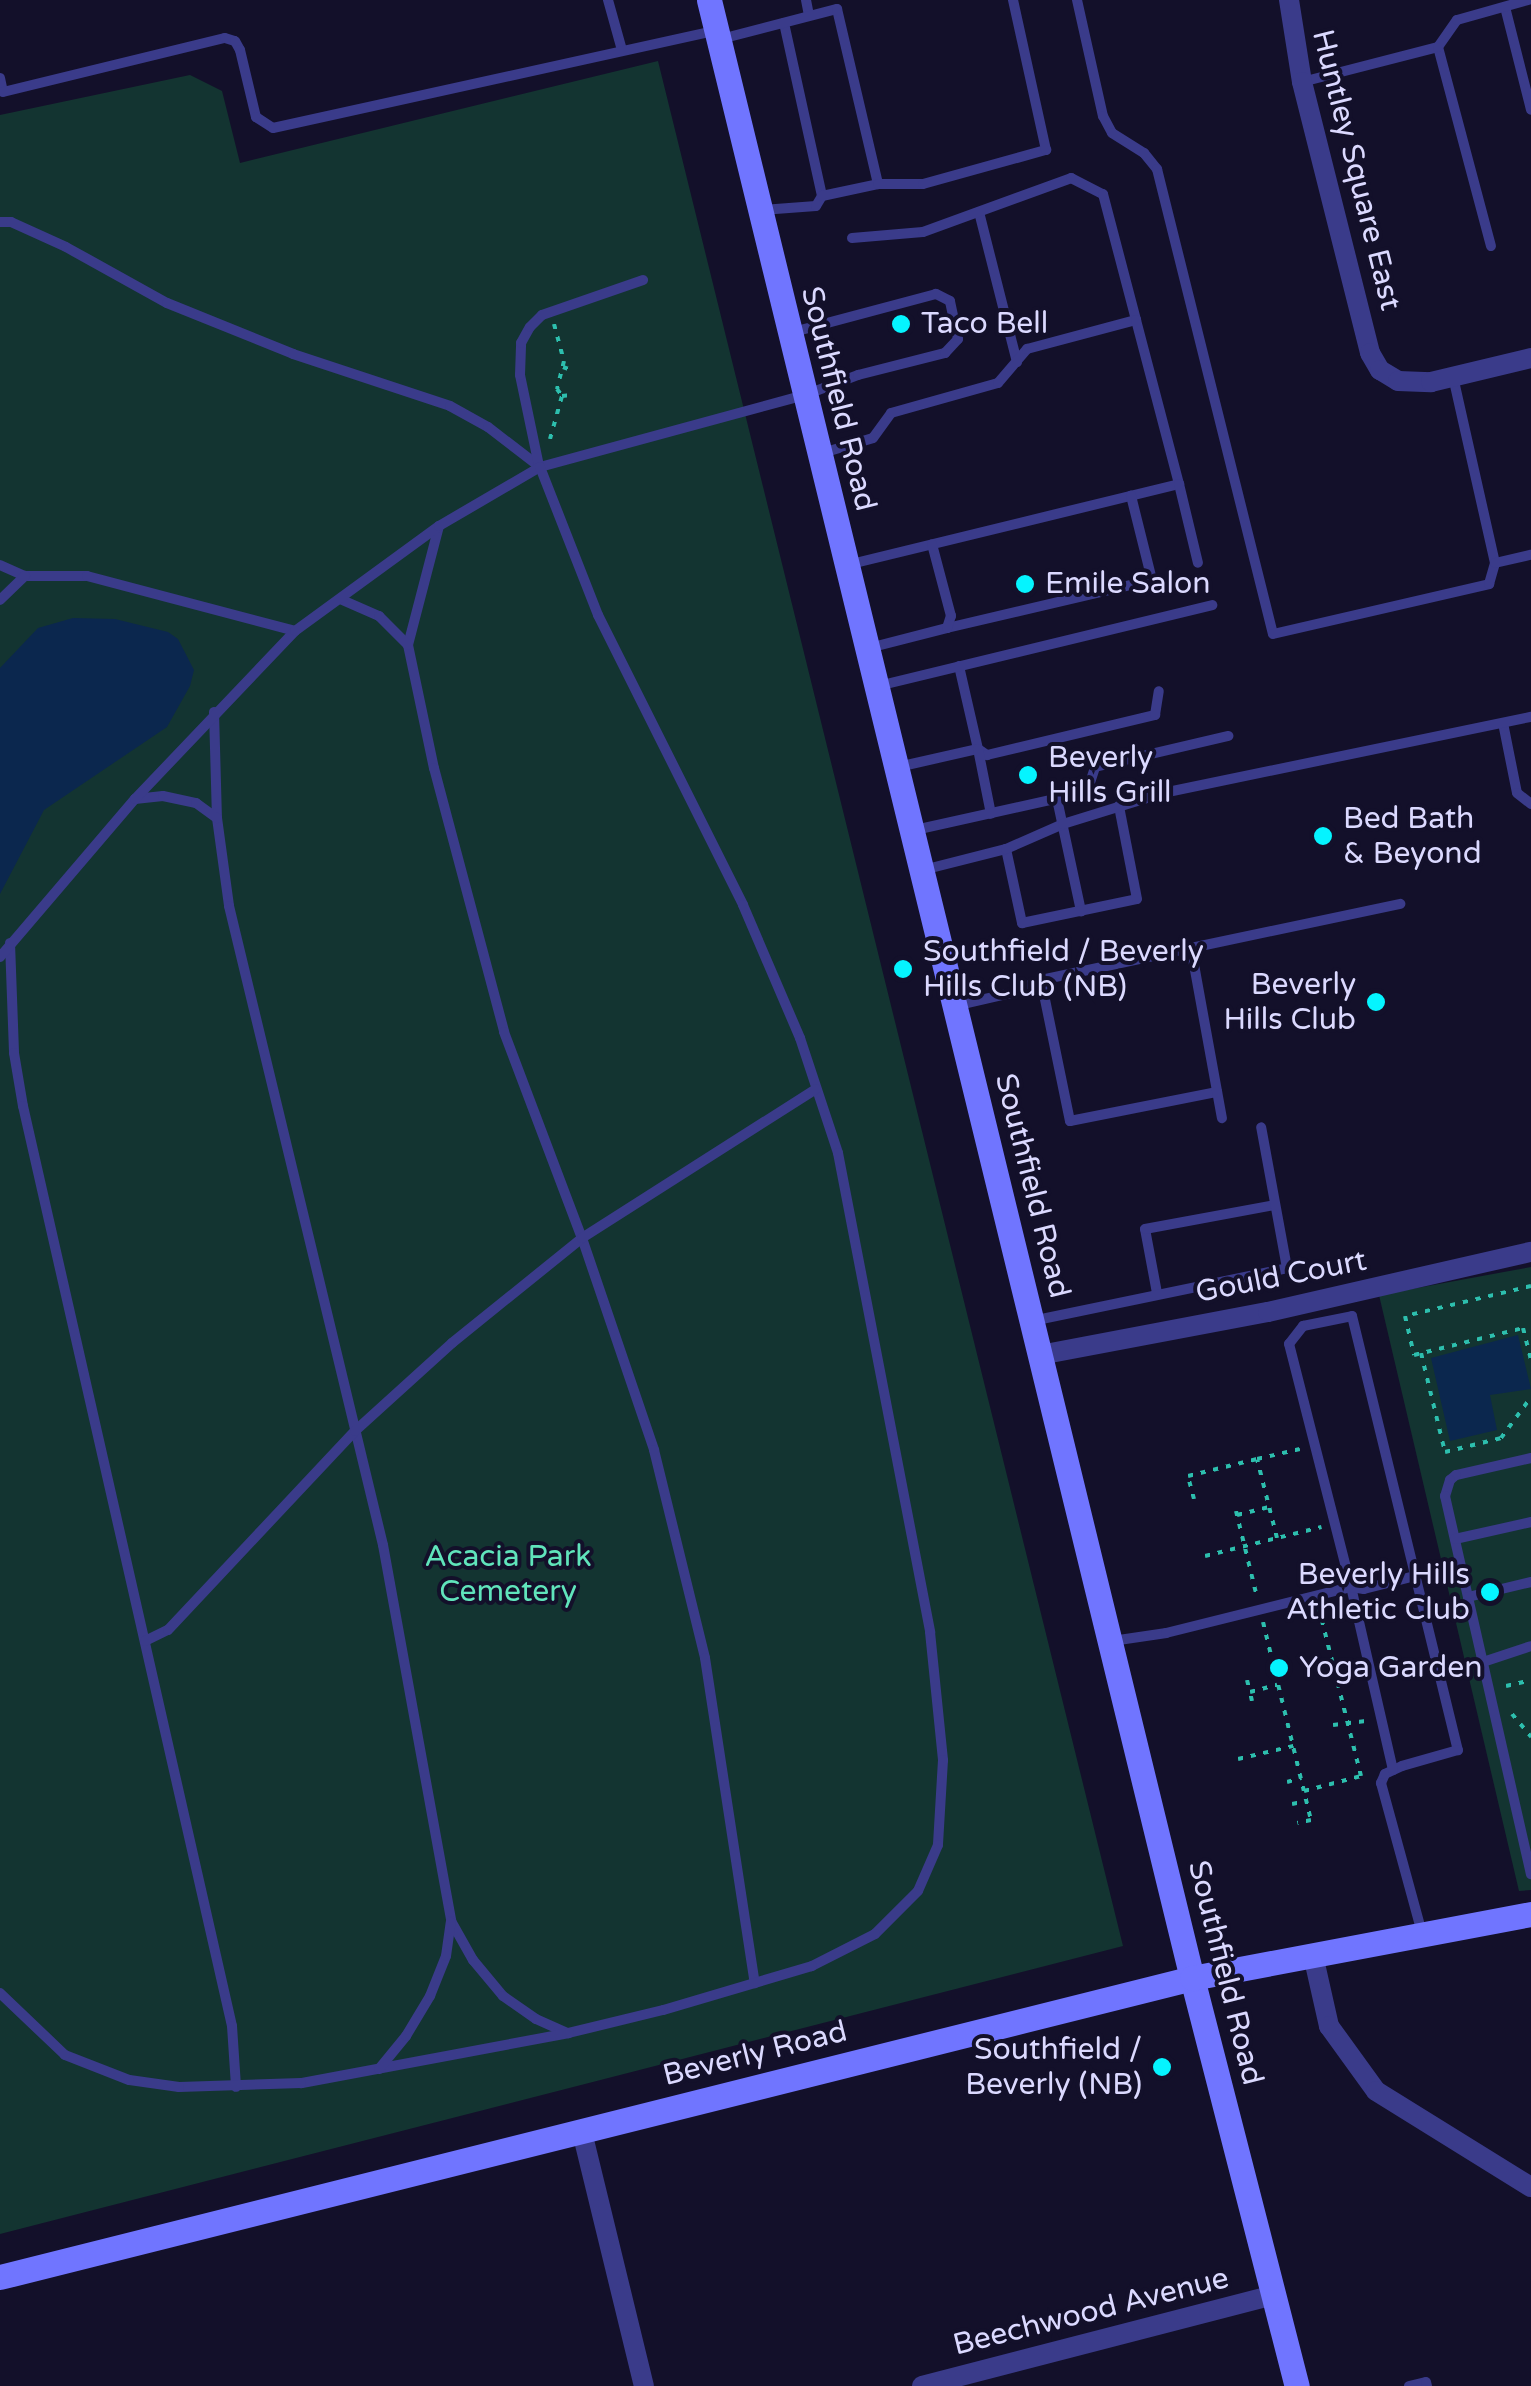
<!DOCTYPE html>
<html>
<head>
<meta charset="utf-8">
<style>
  body { margin:0 }
  #map { position:relative; width:1531px; height:2386px; overflow:hidden; background:#13102a; font-family:"Varela Round",sans-serif }
  div>[style] { position:absolute }
  [style*='--x'] { left:calc(var(--x)*1px); top:calc(var(--y)*1px); width:calc(var(--w)*1px); rotate:calc(var(--a)*1deg) }
  .green>* { inset:0; background:#133431 }
  .water>* { inset:0; background:#0b274e }
  .path>* { height:4px; margin-top:-2px; transform-origin:0; background:repeating-linear-gradient(90deg,#2dbfae 0 5px,transparent 0 13px) }
  .lane>* { height:10px; margin:-5px; padding:0 5px; transform-origin:5px; border-radius:5px; background:#3a3b8a }
  .street>* { height:20px; margin:-10px; padding:0 10px; transform-origin:10px; border-radius:10px; background:#3a3b8a }
  .secondary>* { height:25px; margin:-12.5px; padding:0 12.5px; transform-origin:12.5px; border-radius:12.5px; background:#7075ff }
  .dots>* { width:28px; height:28px; translate:-50% -50%; box-sizing:border-box; border:5px solid #13102a; border-radius:50% }
  span { translate:-50% -50%; white-space:nowrap; text-align:center; line-height:1.15; -webkit-text-stroke:8px #13102a; paint-order:stroke }
  .street-label { font-size:30px; color:#dbd9ff }
  .poi-label { font-size:30px; color:#dbd9ff }
  .left { translate:0 -50%; text-align:left }
  .right { translate:-100% -50%; text-align:right }
  .park-label { font-size:30px; color:#60e4bb }
</style>
</head>
<body>
<div id="map">
  <div class="green">
    <i style="clip-path:polygon(658px 61px,1123px 1946px,0 2234px,0 115px,190px 75px,222px 91px,240px 163px)"></i>
    <i style="clip-path:polygon(1531px 1267px,1531px 1890px,1519px 1891px,1379px 1295px)"></i>
  </div>
  <div class="water">
    <i style="clip-path:polygon(73px 618px,115px 619px,168px 632px,178px 639px,194px 670px,190px 686px,167px 727px,44px 810px,0 894px,0 668px,38px 628px)"></i>
    <i style="clip-path:polygon(1518px 1335px,1531px 1389px,1490px 1395px,1497px 1430px,1450px 1441px,1431px 1358px)"></i>
  </div>
  <div class="path">
    <i style="--x:554;--y:324;--w:38;--a:75"></i>
    <i style="--x:564;--y:361;--w:29;--a:104"></i>
    <i style="--x:557;--y:389;--w:9;--a:54"></i>
    <i style="--x:562;--y:396;--w:9;--a:-6"></i>
    <i style="--x:563;--y:367;--w:12;--a:20"></i>
    <i style="--x:550;--y:439;--w:45;--a:-74.4"></i>
    <i style="--x:1531;--y:1286;--w:130;--a:166.6"></i>
    <i style="--x:1405;--y:1316;--w:40;--a:77"></i>
    <i style="--x:1414;--y:1355;--w:112;--a:-13.9"></i>
    <i style="--x:1523;--y:1328;--w:33;--a:76"></i>
    <i style="--x:1421;--y:1353;--w:102;--a:76.4"></i>
    <i style="--x:1445;--y:1452;--w:58;--a:-14"></i>
    <i style="--x:1501;--y:1438;--w:51;--a:-53.8"></i>
    <i style="--x:1194;--y:1499;--w:24;--a:-105"></i>
    <i style="--x:1188;--y:1476;--w:71;--a:-13.8"></i>
    <i style="--x:1236;--y:1511;--w:84;--a:76.3"></i>
    <i style="--x:1237;--y:1515;--w:33;--a:-14"></i>
    <i style="--x:1277;--y:1538;--w:81;--a:-104.2"></i>
    <i style="--x:1257;--y:1459;--w:44;--a:-13.1"></i>
    <i style="--x:1205;--y:1556;--w:120;--a:-14"></i>
    <i style="--x:1263;--y:1622;--w:204;--a:76.4"></i>
    <i style="--x:1311;--y:1820;--w:14;--a:168"></i>
    <i style="--x:1320;--y:1674;--w:35;--a:-13"></i>
    <i style="--x:1247;--y:1680;--w:12;--a:76"></i>
    <i style="--x:1506;--y:1686;--w:26;--a:-13"></i>
    <i style="--x:1252;--y:1701;--w:9;--a:-103"></i>
    <i style="--x:1250;--y:1692;--w:28;--a:-15"></i>
    <i style="--x:1512;--y:1714;--w:30;--a:50"></i>
    <i style="--x:1333;--y:1725;--w:35;--a:-7"></i>
    <i style="--x:1238;--y:1759;--w:57;--a:-13.3"></i>
    <i style="--x:1287;--y:1782;--w:15;--a:-16"></i>
    <i style="--x:1304;--y:1791;--w:59;--a:-14.7"></i>
    <i style="--x:1361;--y:1776;--w:172;--a:-104.1"></i>
    <i style="--x:1292;--y:1804;--w:14;--a:-12"></i>
  </div>
  <div class="lane">
    <i style="--x:608;--y:0;--w:52;--a:74.4"></i>
    <i style="--x:806;--y:0;--w:15;--a:79"></i>
    <i style="--x:1077;--y:0;--w:119;--a:77.4"></i>
    <i style="--x:1103;--y:116;--w:19;--a:62"></i>
    <i style="--x:1112;--y:133;--w:38;--a:32"></i>
    <i style="--x:1144;--y:153;--w:21;--a:51"></i>
    <i style="--x:1157;--y:169;--w:479;--a:76"></i>
    <i style="--x:1273;--y:634;--w:222;--a:-13"></i>
    <i style="--x:1489;--y:584;--w:22;--a:-74"></i>
    <i style="--x:1495;--y:563;--w:191;--a:-102.7"></i>
    <i style="--x:1505;--y:7;--w:106;--a:75.8"></i>
    <i style="--x:784;--y:23;--w:177;--a:77.6"></i>
    <i style="--x:721;--y:39;--w:120;--a:-14.5"></i>
    <i style="--x:837;--y:9;--w:180;--a:76.8"></i>
    <i style="--x:1438;--y:47;--w:206;--a:75.1"></i>
    <i style="--x:0;--y:78;--w:14;--a:78"></i>
    <i style="--x:3;--y:92;--w:228;--a:-13.7"></i>
    <i style="--x:225;--y:38;--w:10;--a:17"></i>
    <i style="--x:235;--y:41;--w:10;--a:61"></i>
    <i style="--x:240;--y:50;--w:69;--a:76.6"></i>
    <i style="--x:256;--y:117;--w:20;--a:33"></i>
    <i style="--x:273;--y:128;--w:452;--a:-12.4"></i>
    <i style="--x:1302;--y:82;--w:140;--a:-14.4"></i>
    <i style="--x:1438;--y:47;--w:33;--a:-55"></i>
    <i style="--x:1457;--y:20;--w:74;--a:-15.7"></i>
    <i style="--x:762;--y:210;--w:54;--a:-4.2"></i>
    <i style="--x:816;--y:206;--w:12;--a:-59"></i>
    <i style="--x:822;--y:196;--w:57;--a:-12.1"></i>
    <i style="--x:878;--y:184;--w:45;--a:0"></i>
    <i style="--x:923;--y:184;--w:128;--a:-15.5"></i>
    <i style="--x:1046;--y:150;--w:154;--a:-102.4"></i>
    <i style="--x:979;--y:212;--w:155;--a:75.8"></i>
    <i style="--x:0;--y:222;--w:11;--a:0"></i>
    <i style="--x:11;--y:222;--w:60;--a:24.4"></i>
    <i style="--x:66;--y:247;--w:115;--a:29"></i>
    <i style="--x:167;--y:303;--w:136;--a:22"></i>
    <i style="--x:293;--y:354;--w:165;--a:18.3"></i>
    <i style="--x:450;--y:406;--w:43;--a:28.9"></i>
    <i style="--x:488;--y:427;--w:66;--a:37.6"></i>
    <i style="--x:540;--y:467;--w:275;--a:-15.2"></i>
    <i style="--x:805;--y:395;--w:57;--a:-20.7"></i>
    <i style="--x:858;--y:375;--w:90;--a:-14.2"></i>
    <i style="--x:945;--y:353;--w:19;--a:-47"></i>
    <i style="--x:958;--y:339;--w:39;--a:-102"></i>
    <i style="--x:950;--y:301;--w:16;--a:-153"></i>
    <i style="--x:936;--y:294;--w:152;--a:165.1"></i>
    <i style="--x:852;--y:238;--w:71;--a:-4.8"></i>
    <i style="--x:923;--y:232;--w:158;--a:-20"></i>
    <i style="--x:1071;--y:178;--w:36;--a:27"></i>
    <i style="--x:1103;--y:194;--w:130;--a:75.3"></i>
    <i style="--x:819;--y:454;--w:56;--a:-16.5"></i>
    <i style="--x:873;--y:438;--w:31;--a:-54"></i>
    <i style="--x:891;--y:413;--w:111;--a:-15.7"></i>
    <i style="--x:998;--y:383;--w:45;--a:-49.5"></i>
    <i style="--x:1027;--y:349;--w:113;--a:-14.9"></i>
    <i style="--x:1136;--y:320;--w:170;--a:75.3"></i>
    <i style="--x:539;--y:466;--w:93;--a:-101.8"></i>
    <i style="--x:520;--y:375;--w:32;--a:-88"></i>
    <i style="--x:521;--y:343;--w:18;--a:-61"></i>
    <i style="--x:530;--y:327;--w:17;--a:-45"></i>
    <i style="--x:542;--y:315;--w:107;--a:-19.1"></i>
    <i style="--x:439;--y:526;--w:123;--a:104.6"></i>
    <i style="--x:408;--y:645;--w:126;--a:78.1"></i>
    <i style="--x:434;--y:768;--w:273;--a:75.1"></i>
    <i style="--x:504;--y:1032;--w:220;--a:69.3"></i>
    <i style="--x:582;--y:1238;--w:224;--a:71.2"></i>
    <i style="--x:654;--y:1450;--w:214;--a:76.2"></i>
    <i style="--x:705;--y:1658;--w:329;--a:81.3"></i>
    <i style="--x:1495;--y:563;--w:37;--a:-13"></i>
    <i style="--x:0;--y:565;--w:27;--a:24"></i>
    <i style="--x:25;--y:576;--w:62;--a:0"></i>
    <i style="--x:87;--y:576;--w:215;--a:14.8"></i>
    <i style="--x:847;--y:565;--w:342;--a:-13.7"></i>
    <i style="--x:1179;--y:484;--w:81;--a:76.5"></i>
    <i style="--x:340;--y:599;--w:43;--a:23.6"></i>
    <i style="--x:379;--y:616;--w:41;--a:45"></i>
    <i style="--x:0;--y:600;--w:35;--a:-44"></i>
    <i style="--x:947;--y:628;--w:211;--a:-13.2"></i>
    <i style="--x:1152;--y:580;--w:87;--a:-104"></i>
    <i style="--x:869;--y:648;--w:81;--a:-14.4"></i>
    <i style="--x:947;--y:628;--w:13;--a:-72"></i>
    <i style="--x:951;--y:616;--w:74;--a:-104.8"></i>
    <i style="--x:959;--y:666;--w:85;--a:77.1"></i>
    <i style="--x:978;--y:749;--w:11;--a:34"></i>
    <i style="--x:987;--y:755;--w:173;--a:-13.4"></i>
    <i style="--x:1155;--y:715;--w:24;--a:-81"></i>
    <i style="--x:878;--y:686;--w:344;--a:-13.6"></i>
    <i style="--x:214;--y:712;--w:106;--a:88.4"></i>
    <i style="--x:217;--y:818;--w:89;--a:82.2"></i>
    <i style="--x:229;--y:906;--w:657;--a:76.45"></i>
    <i style="--x:383;--y:1545;--w:382;--a:79.7"></i>
    <i style="--x:451;--y:1921;--w:45;--a:60.6"></i>
    <i style="--x:473;--y:1960;--w:47;--a:50.2"></i>
    <i style="--x:503;--y:1996;--w:40;--a:34.9"></i>
    <i style="--x:536;--y:2019;--w:35;--a:24"></i>
    <i style="--x:1503;--y:723;--w:71;--a:78.7"></i>
    <i style="--x:1517;--y:793;--w:18;--a:38"></i>
    <i style="--x:898;--y:767;--w:82;--a:-12.7"></i>
    <i style="--x:978;--y:749;--w:66;--a:78.7"></i>
    <i style="--x:135;--y:799;--w:28;--a:-6"></i>
    <i style="--x:163;--y:796;--w:34;--a:12"></i>
    <i style="--x:196;--y:803;--w:26;--a:36"></i>
    <i style="--x:1057;--y:799;--w:115;--a:77.9"></i>
    <i style="--x:915;--y:830;--w:176;--a:-12.5"></i>
    <i style="--x:1087;--y:792;--w:26;--a:-72"></i>
    <i style="--x:1095;--y:767;--w:137;--a:-13.1"></i>
    <i style="--x:1006;--y:849;--w:76;--a:77.8"></i>
    <i style="--x:1022;--y:923;--w:117;--a:-11.8"></i>
    <i style="--x:1137;--y:899;--w:95;--a:-101"></i>
    <i style="--x:923;--y:870;--w:86;--a:-14.2"></i>
    <i style="--x:1006;--y:849;--w:62;--a:-23.7"></i>
    <i style="--x:1063;--y:824;--w:105;--a:-17.2"></i>
    <i style="--x:1163;--y:793;--w:376;--a:-11.7"></i>
    <i style="--x:10;--y:943;--w:110;--a:87.9"></i>
    <i style="--x:14;--y:1053;--w:54;--a:80.4"></i>
    <i style="--x:23;--y:1106;--w:943;--a:77.2"></i>
    <i style="--x:232;--y:2026;--w:61;--a:86.2"></i>
    <i style="--x:1191;--y:948;--w:214;--a:-11.9"></i>
    <i style="--x:0;--y:957;--w:208;--a:-49.5"></i>
    <i style="--x:135;--y:799;--w:232;--a:-46.4"></i>
    <i style="--x:295;--y:631;--w:178;--a:-36.1"></i>
    <i style="--x:439;--y:526;--w:117;--a:-30.3"></i>
    <i style="--x:540;--y:467;--w:159;--a:68.6"></i>
    <i style="--x:598;--y:615;--w:324;--a:63.4"></i>
    <i style="--x:743;--y:905;--w:145;--a:66.8"></i>
    <i style="--x:800;--y:1038;--w:121;--a:71.7"></i>
    <i style="--x:838;--y:1153;--w:488;--a:79.1"></i>
    <i style="--x:930;--y:1632;--w:129;--a:84.2"></i>
    <i style="--x:943;--y:1760;--w:85;--a:93.4"></i>
    <i style="--x:938;--y:1845;--w:50;--a:113.5"></i>
    <i style="--x:918;--y:1891;--w:61;--a:135"></i>
    <i style="--x:875;--y:1934;--w:71;--a:153.1"></i>
    <i style="--x:812;--y:1966;--w:155;--a:163.5"></i>
    <i style="--x:663;--y:2010;--w:97;--a:166.3"></i>
    <i style="--x:569;--y:2033;--w:273;--a:169.4"></i>
    <i style="--x:301;--y:2083;--w:122;--a:178.1"></i>
    <i style="--x:179;--y:2087;--w:50;--a:-172"></i>
    <i style="--x:129;--y:2080;--w:69;--a:-158.7"></i>
    <i style="--x:65;--y:2055;--w:90;--a:-136.4"></i>
    <i style="--x:1041;--y:980;--w:144;--a:78.4"></i>
    <i style="--x:1070;--y:1121;--w:150;--a:-11.2"></i>
    <i style="--x:954;--y:1006;--w:58;--a:-12.8"></i>
    <i style="--x:1011;--y:993;--w:33;--a:-23"></i>
    <i style="--x:1041;--y:980;--w:153;--a:-12"></i>
    <i style="--x:1191;--y:948;--w:173;--a:79.7"></i>
    <i style="--x:1157;--y:1293;--w:65;--a:-100.6"></i>
    <i style="--x:1145;--y:1229;--w:132;--a:-10.5"></i>
    <i style="--x:1032;--y:1321;--w:260;--a:-11.7"></i>
    <i style="--x:1287;--y:1268;--w:143;--a:-100.4"></i>
    <i style="--x:1531;--y:1458;--w:77;--a:167.2"></i>
    <i style="--x:1456;--y:1475;--w:8;--a:140"></i>
    <i style="--x:1450;--y:1480;--w:17;--a:107"></i>
    <i style="--x:1445;--y:1496;--w:388;--a:77.2"></i>
    <i style="--x:1455;--y:1539;--w:78;--a:-12.6"></i>
    <i style="--x:1468;--y:1597;--w:65;--a:-13.4"></i>
    <i style="--x:145;--y:1641;--w:25;--a:-26"></i>
    <i style="--x:168;--y:1630;--w:273;--a:-46.8"></i>
    <i style="--x:355;--y:1431;--w:131;--a:-42.2"></i>
    <i style="--x:452;--y:1343;--w:167;--a:-38.9"></i>
    <i style="--x:582;--y:1238;--w:277;--a:-32.5"></i>
    <i style="--x:1112;--y:1641;--w:55;--a:-8.4"></i>
    <i style="--x:1166;--y:1633;--w:191;--a:-14"></i>
    <i style="--x:1351;--y:1587;--w:251;--a:-104.3"></i>
    <i style="--x:1289;--y:1344;--w:23;--a:-52"></i>
    <i style="--x:1303;--y:1326;--w:50;--a:-11.5"></i>
    <i style="--x:1352;--y:1316;--w:447;--a:76.3"></i>
    <i style="--x:1458;--y:1750;--w:58;--a:164.1"></i>
    <i style="--x:1402;--y:1766;--w:19;--a:155"></i>
    <i style="--x:1385;--y:1774;--w:10;--a:114"></i>
    <i style="--x:1381;--y:1783;--w:156;--a:74.7"></i>
    <i style="--x:1486;--y:1661;--w:47;--a:-18.4"></i>
    <i style="--x:1393;--y:1770;--w:188;--a:-102.9"></i>
    <i style="--x:1351;--y:1587;--w:13;--a:9"></i>
    <i style="--x:1364;--y:1589;--w:53;--a:-14.3"></i>
    <i style="--x:379;--y:2069;--w:43;--a:-50.7"></i>
    <i style="--x:406;--y:2036;--w:47;--a:-59"></i>
    <i style="--x:430;--y:1996;--w:43;--a:-68.2"></i>
    <i style="--x:446;--y:1956;--w:34;--a:-82"></i>
    <i style="--x:1409;--y:2386;--w:17;--a:-13"></i>
    <i style="--x:1426;--y:2382;--w:4;--a:76"></i>
  </div>
  <div class="street">
    <i style="--x:1289;--y:0;--w:83;--a:81"></i>
    <i style="--x:1302;--y:82;--w:279;--a:75.9"></i>
    <i style="--x:1370;--y:353;--w:20;--a:60"></i>
    <i style="--x:1380;--y:370;--w:21;--a:31"></i>
    <i style="--x:1398;--y:381;--w:33;--a:2"></i>
    <i style="--x:1431;--y:382;--w:103;--a:-13.5"></i>
    <i style="--x:1040;--y:1355;--w:232;--a:-10.7"></i>
    <i style="--x:1268;--y:1312;--w:270;--a:-12.9"></i>
    <i style="--x:1313;--y:1955;--w:73;--a:77.3"></i>
    <i style="--x:1329;--y:2026;--w:80;--a:54.1"></i>
    <i style="--x:1376;--y:2091;--w:182;--a:31.8"></i>
    <i style="--x:582;--y:2132;--w:261;--a:76.3"></i>
    <i style="--x:922;--y:2386;--w:365;--a:-14.5"></i>
  </div>
  <div class="secondary">
    <i style="--x:709;--y:0;--w:2036;--a:76.28"></i>
    <i style="--x:1192;--y:1978;--w:421;--a:75.6"></i>
    <i style="--x:0;--y:2277;--w:1229;--a:-14.08"></i>
    <i style="--x:1192;--y:1978;--w:345;--a:-10.7"></i>
  </div>
  <div class="dots">
    <i style="left:901px;top:324px;background:#05f4ff"></i>
    <i style="left:1025px;top:584px;background:#05f4ff"></i>
    <i style="left:1028px;top:775px;background:#05f4ff"></i>
    <i style="left:1323px;top:836px;background:#05f4ff"></i>
    <i style="left:903px;top:969px;background:#05f4ff"></i>
    <i style="left:1376px;top:1002px;background:#05f4ff"></i>
    <i style="left:1490px;top:1592px;background:#05f4ff"></i>
    <i style="left:1279px;top:1668px;background:#05f4ff"></i>
    <i style="left:1162px;top:2067px;background:#05f4ff"></i>
  </div>
  <div class="street-label">
    <span style="left:1356px;top:170px;rotate:76deg">Huntley Square East</span>
    <span style="left:838px;top:399px;rotate:76deg">Southfield Road</span>
    <span style="left:1032px;top:1186px;rotate:76deg">Southfield Road</span>
    <span style="left:1281px;top:1277px;rotate:-11deg">Gould Court</span>
    <span style="left:1225px;top:1973px;rotate:76deg">Southfield Road</span>
    <span style="left:755px;top:2054px;rotate:-14deg">Beverly Road</span>
    <span style="left:1091px;top:2312px;rotate:-14deg">Beechwood Avenue</span>
  </div>
  <div class="poi-label">
    <span class="left" style="left:921px;top:324px">Taco Bell</span>
    <span class="left" style="left:1045px;top:584px">Emile Salon</span>
    <span class="left" style="left:1048px;top:775px">Beverly<br>Hills Grill</span>
    <span class="left" style="left:1343px;top:836px">Bed Bath<br>&amp; Beyond</span>
    <span class="left" style="left:923px;top:969px">Southfield / Beverly<br>Hills Club (NB)</span>
    <span class="right" style="left:1356px;top:1002px">Beverly<br>Hills Club</span>
    <span class="right" style="left:1470px;top:1592px">Beverly Hills<br>Athletic Club</span>
    <span class="left" style="left:1299px;top:1668px">Yoga Garden</span>
    <span class="right" style="left:1142px;top:2067px">Southfield /<br>Beverly (NB)</span>
  </div>
  <div class="park-label">
    <span style="left:508px;top:1574px">Acacia Park<br>Cemetery</span>
  </div>
</div>
</body>
</html>
